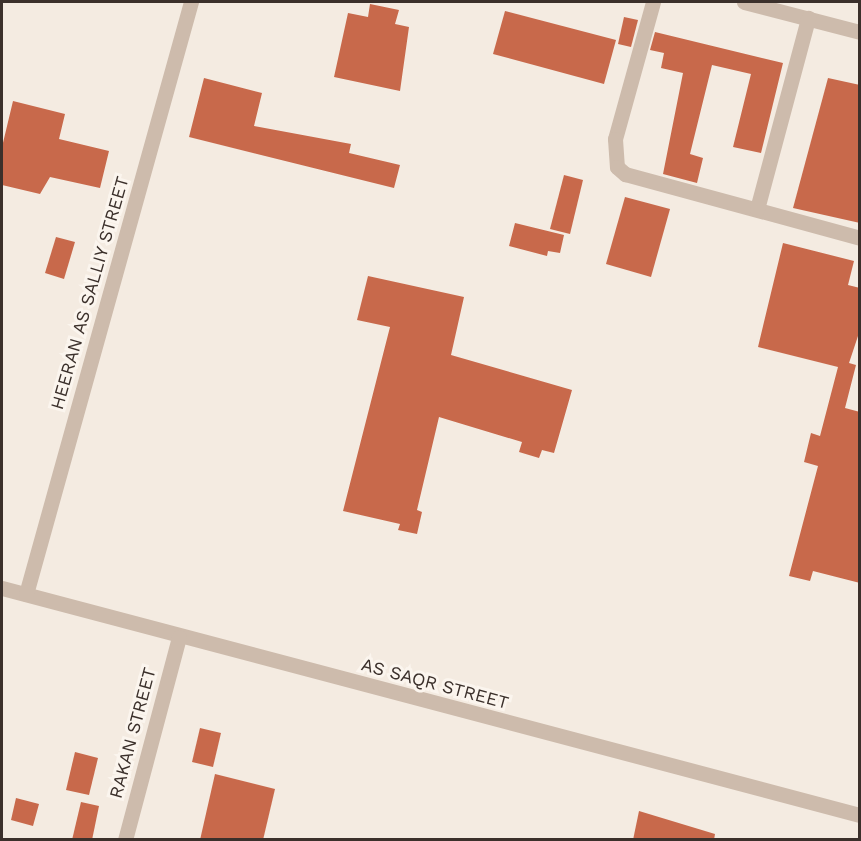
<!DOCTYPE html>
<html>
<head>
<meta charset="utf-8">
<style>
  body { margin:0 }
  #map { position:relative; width:861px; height:841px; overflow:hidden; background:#f4ebe1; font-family:"Work Sans",sans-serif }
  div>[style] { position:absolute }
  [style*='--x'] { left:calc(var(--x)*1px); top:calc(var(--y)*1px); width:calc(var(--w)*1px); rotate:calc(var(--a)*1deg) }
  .building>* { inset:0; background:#c8694b }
  .minor>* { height:15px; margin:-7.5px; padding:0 7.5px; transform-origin:7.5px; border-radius:7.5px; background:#cdbbac }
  span { translate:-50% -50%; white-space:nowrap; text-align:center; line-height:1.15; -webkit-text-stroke:6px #fbf5ee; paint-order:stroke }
  .street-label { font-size:18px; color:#3b302b }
  .frame { position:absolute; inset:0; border:3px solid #3b302b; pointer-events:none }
</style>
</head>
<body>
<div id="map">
  <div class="building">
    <i style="clip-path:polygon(370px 4px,399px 10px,395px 24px,409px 27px,400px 91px,334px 77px,348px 13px,368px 17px)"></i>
    <i style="clip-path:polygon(505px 11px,616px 40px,604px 84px,493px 54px)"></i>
    <i style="clip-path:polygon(624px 17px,638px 20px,631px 47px,618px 44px)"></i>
    <i style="clip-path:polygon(655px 32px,783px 63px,761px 153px,733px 147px,751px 74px,712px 65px,690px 154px,703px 158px,697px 183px,663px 174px,683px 73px,661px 68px,664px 53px,650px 50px)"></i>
    <i style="clip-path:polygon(204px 78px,262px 93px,254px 126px,351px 144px,349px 153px,400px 165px,394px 188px,189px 137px)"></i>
    <i style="clip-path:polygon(828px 78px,860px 85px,860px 223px,793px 208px)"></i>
    <i style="clip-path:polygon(13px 101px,65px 114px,59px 139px,109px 151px,100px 188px,50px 177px,40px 194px,2px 185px,2px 147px)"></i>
    <i style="clip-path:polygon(564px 175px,583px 180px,570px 234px,550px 229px)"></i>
    <i style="clip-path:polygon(625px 197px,670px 209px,651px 277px,606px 264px)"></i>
    <i style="clip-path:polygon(515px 223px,564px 235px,560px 253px,548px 251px,547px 256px,509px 246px)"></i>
    <i style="clip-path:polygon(56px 237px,75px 242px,64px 279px,45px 273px)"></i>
    <i style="clip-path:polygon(783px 243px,854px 261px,848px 285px,860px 288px,860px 330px,849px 363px,856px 365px,845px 408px,860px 412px,860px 583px,813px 571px,810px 581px,789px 576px,818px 466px,804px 462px,811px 433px,820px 436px,838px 367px,758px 347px)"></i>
    <i style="clip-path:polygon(368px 276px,464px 297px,451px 355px,572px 390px,554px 453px,542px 450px,539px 458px,519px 452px,522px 442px,439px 417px,417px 510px,422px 512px,417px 534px,398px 530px,400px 524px,343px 511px,390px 327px,357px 320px)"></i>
    <i style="clip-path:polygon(200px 728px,221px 733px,213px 767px,192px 762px)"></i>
    <i style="clip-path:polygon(75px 752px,98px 758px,89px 795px,66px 790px)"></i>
    <i style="clip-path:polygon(215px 774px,275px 789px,263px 840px,200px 840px)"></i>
    <i style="clip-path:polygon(16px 798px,39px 804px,33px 826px,11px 820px)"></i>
    <i style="clip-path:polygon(81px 802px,99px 806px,92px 840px,72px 840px)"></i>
    <i style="clip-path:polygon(639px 811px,715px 834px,714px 840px,633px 840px)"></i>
  </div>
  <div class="minor">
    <i style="--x:653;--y:2;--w:142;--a:105.5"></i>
    <i style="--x:615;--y:139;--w:28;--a:86"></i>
    <i style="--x:617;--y:167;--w:11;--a:41"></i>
    <i style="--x:625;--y:174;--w:244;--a:15.2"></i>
    <i style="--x:744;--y:2;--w:120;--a:14.5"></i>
    <i style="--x:757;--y:209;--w:198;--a:-75"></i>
    <i style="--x:2;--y:588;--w:888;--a:14.82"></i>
    <i style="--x:26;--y:594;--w:615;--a:-74.43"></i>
    <i style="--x:125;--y:840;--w:210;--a:-75.1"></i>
  </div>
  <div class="street-label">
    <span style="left:90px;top:293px;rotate:-74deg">HEERAN AS SALLIY STREET</span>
    <span style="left:435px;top:684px;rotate:15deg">AS SAQR STREET</span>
    <span style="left:133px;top:733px;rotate:-75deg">RAKAN STREET</span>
  </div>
  <div class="frame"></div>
</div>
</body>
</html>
